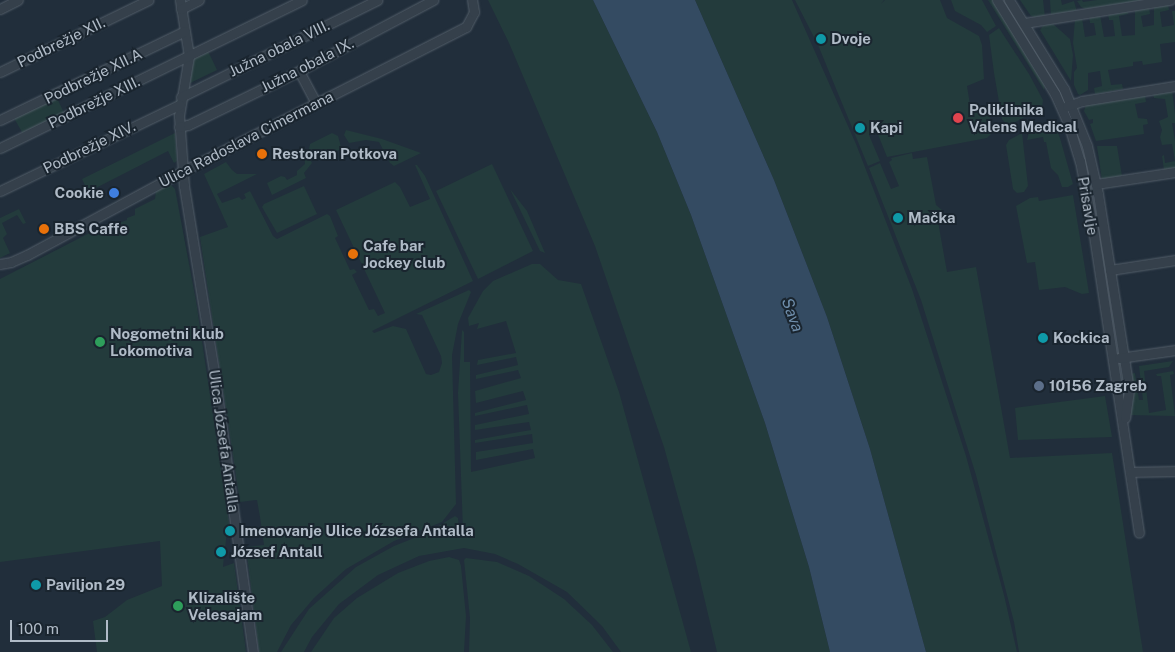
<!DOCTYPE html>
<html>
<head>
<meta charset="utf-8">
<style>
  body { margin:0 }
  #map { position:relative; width:1175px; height:652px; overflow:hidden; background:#212e3b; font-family:"Public Sans",sans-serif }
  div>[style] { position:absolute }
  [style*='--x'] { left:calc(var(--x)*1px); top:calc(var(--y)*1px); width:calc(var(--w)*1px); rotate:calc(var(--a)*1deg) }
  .green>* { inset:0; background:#233b3c }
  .water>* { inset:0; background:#344b62 }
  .roads { filter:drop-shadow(0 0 1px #535e69) drop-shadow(0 0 1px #535e69) }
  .minor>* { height:9px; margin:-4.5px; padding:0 4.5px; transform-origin:4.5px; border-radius:4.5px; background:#35404b }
  .dots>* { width:14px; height:14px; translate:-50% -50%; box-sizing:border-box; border:2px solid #1a252f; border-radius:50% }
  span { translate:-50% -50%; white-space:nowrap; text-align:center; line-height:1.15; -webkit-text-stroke:4px #1a252f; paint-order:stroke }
  .poi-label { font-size:15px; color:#b0bbc7; font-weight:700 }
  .left { translate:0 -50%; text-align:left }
  .right { translate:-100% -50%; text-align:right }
  .street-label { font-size:15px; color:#b0bbc7 }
  .water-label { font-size:16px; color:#6f8eab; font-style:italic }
  .scale { position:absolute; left:10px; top:620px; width:98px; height:22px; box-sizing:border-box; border:2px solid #b0bbc7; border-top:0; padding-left:6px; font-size:15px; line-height:18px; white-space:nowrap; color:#b0bbc7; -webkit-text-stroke:4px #1a252f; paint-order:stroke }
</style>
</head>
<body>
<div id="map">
  <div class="green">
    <i style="clip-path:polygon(488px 0,593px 0,657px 132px,691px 215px,765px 423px,809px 567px,830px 652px,717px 652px,695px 559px,664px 447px,595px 246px,509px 43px)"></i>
    <i style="clip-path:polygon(695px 0,792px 0,856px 144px,912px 289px,966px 456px,1004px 595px,1017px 652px,926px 652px,870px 449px,827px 317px,774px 180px)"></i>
    <i style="clip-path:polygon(795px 0,884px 0,881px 4px,885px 0,940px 0,947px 18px,979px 36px,982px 45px,984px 79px,967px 86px,971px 111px,989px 107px,991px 134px,987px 138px,887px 157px,877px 132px,869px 135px,880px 161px,868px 166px,818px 45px)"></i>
    <i style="clip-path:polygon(951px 0,982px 0,996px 26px,987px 32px,981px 25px,955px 11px)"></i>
    <i style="clip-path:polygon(988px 0,993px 0,1045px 82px,1044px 90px)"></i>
    <i style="clip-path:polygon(1020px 0,1043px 0,1045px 17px,1037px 18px,1031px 16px)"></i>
    <i style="clip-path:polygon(1050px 0,1061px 0,1062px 5px,1074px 1px,1077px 12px,1051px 16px)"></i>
    <i style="clip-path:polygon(1082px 0,1083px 2px,1097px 0,1145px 0,1086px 9px,1081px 7px,1077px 1px)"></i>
    <i style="clip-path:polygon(1168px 4px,1169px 10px,1160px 12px,1162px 27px,1174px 25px,1172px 11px,1175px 11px,1175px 42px,1160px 44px,1162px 62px,1143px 65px,1142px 61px,1133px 62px,1133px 66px,1108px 70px,1111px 85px,1122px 84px,1123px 89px,1095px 94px,1094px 88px,1102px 86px,1100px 71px,1088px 73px,1088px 90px,1080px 95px,1078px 94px,1074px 85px,1074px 72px,1077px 68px,1073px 43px,1075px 19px,1082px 18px,1085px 37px,1096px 35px,1094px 23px,1090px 23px,1089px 16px,1100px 15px,1104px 37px,1115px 36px,1113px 20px,1109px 20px,1108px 13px,1127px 10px,1128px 14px,1119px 16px,1122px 36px,1135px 35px,1135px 9px,1149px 7px,1150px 14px,1141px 16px,1143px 27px,1154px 25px,1154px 6px)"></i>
    <i style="clip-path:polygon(1052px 23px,1070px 39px,1073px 55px,1071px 81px,1040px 30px,1044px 24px)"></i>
    <i style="clip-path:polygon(999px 28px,1029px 74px,1043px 100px,1042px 107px,1012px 124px,1005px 123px,1002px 119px,994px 73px,989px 35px)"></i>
    <i style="clip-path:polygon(208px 51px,217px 70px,188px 84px,194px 58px)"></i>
    <i style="clip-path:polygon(1172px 90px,1175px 114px,1175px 123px,1172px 123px,1175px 141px,1175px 168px,1164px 170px,1162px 156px,1164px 155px,1165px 163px,1175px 161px,1172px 144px,1162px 145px,1160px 137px,1162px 130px,1159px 121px,1168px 117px,1165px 99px,1154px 98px,1153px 93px)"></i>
    <i style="clip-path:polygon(1145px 95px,1146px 102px,1135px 104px,1138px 118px,1147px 119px,1148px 124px,1143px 125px,1144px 134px,1096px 141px,1090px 124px,1093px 123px,1093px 119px,1089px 120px,1084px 111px,1086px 105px)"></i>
    <i style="clip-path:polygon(56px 96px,65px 115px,23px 134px,14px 118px)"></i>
    <i style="clip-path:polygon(1045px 123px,1054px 123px,1060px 138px,1073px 184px,1068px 187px,1062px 187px,1058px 175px,1051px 168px,1046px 142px,1044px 142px,1043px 137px,1027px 140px,1030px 129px)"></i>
    <i style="clip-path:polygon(346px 130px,382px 139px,421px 153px,394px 166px,390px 163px,379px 142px,366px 140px,349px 143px,344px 135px)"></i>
    <i style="clip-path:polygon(175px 133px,177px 161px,174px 163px,168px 151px,88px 192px,82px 179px)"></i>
    <i style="clip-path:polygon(332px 133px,338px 136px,341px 147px,339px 150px,315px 160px,309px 149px,310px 144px)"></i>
    <i style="clip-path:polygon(1022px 133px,1028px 186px,1024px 192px,1017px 193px,1013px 189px,1006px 145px,1009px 140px)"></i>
    <i style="clip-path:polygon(1097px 146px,1117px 146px,1122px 176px,1102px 180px)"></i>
    <i style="clip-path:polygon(304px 153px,307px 153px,312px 163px,304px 173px,306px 178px,272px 195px,267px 183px,281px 176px,285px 177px,287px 180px,297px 175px,297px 171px,305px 164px)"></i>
    <i style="clip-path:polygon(912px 153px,913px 159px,927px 157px,936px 205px,942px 210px,937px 216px,947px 272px,976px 267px,1010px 458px,1112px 453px,1143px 652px,1019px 652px,1014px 622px,976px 475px,921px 300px,869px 168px,880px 163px,891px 189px,899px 186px,889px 162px,892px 160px,891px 158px)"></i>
    <i style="clip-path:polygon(226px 162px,232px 170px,237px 174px,257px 174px,217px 194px,222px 203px,239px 197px,242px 200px,246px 198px,244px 194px,250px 191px,273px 236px,277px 239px,327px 214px,330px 216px,338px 236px,335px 238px,350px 270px,354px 269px,357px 272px,352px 275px,369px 310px,374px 309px,378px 316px,385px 313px,336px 210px,395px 182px,400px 187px,410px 207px,430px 199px,415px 165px,417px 165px,425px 176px,473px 281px,372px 331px,374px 333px,393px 326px,406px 329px,426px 374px,431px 375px,439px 372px,442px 363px,441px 356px,422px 315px,416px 314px,469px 290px,471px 292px,458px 324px,452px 355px,456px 504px,442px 522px,394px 541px,346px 569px,314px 598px,291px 625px,277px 652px,259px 652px,246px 547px,264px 545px,260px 517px,257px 500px,240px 502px,200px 237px,228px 227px,204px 174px)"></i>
    <i style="clip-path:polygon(492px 164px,533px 251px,478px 279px,436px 191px)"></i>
    <i style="clip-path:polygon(166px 186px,171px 185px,175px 189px,196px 301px,230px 529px,227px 531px,225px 549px,219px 552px,224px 556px,223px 567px,234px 563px,246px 652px,97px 652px,93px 621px,105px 617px,127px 600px,162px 586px,160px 541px,0 562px,0 279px,111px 222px,116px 224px,127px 220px,127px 218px,135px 215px,135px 209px,155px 199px,156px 191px)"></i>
    <i style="clip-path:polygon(304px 186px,317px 214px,277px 233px,262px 207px,264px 204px)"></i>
    <i style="clip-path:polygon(510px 189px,527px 211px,545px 253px,540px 251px)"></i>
    <i style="clip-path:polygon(1073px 195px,1089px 293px,1082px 294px,1065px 287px,1039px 290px,1035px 262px,1027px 263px,1016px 206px,1030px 198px,1038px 197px,1039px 201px)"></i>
    <i style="clip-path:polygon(19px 209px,26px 223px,23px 224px,17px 215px,2px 223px,7px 234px,3px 238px,10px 253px,0 258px,0 218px)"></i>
    <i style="clip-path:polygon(532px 264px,540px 264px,558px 280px,581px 284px,619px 392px,691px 652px,621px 652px,602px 626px,567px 592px,518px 564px,495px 554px,464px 548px,419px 556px,378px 575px,339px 604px,312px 637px,304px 652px,281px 652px,309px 609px,356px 567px,394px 546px,427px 533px,455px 516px,458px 518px,459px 531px,463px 531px,458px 393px,462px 330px,464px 332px,464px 362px,470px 362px,471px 472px,535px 458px,533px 449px,476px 460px,476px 452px,533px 443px,532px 434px,475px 443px,475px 440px,531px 430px,529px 422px,475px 430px,475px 425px,529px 414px,527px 405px,475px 416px,475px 413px,526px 400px,523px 391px,476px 403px,475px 391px,521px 378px,518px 370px,476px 379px,476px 375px,518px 365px,516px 357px,477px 365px,478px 360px,516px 353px,506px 321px,477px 329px,479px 323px,469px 326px,468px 318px,483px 291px,493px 281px)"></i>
    <i style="clip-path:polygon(1173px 361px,1169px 367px,1144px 371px,1149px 413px,1166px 410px,1161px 376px,1157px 376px,1156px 374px,1173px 371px,1174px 374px,1170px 375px,1175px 416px,1128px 415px,1134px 395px,1130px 374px,1135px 373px,1139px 400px,1143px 400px,1139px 366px)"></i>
    <i style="clip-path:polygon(1105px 396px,1112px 437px,1018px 440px,1015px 408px)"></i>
    <i style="clip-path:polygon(449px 557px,459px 560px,461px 566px,466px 616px,464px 652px,311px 652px,334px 618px,357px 598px,398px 573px,429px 561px)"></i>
    <i style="clip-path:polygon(466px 558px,497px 562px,529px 576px,564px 599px,592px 625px,613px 652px,469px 652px,470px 618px,464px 560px)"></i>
  </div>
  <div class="water">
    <i style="clip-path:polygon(593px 0,695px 0,774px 180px,827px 317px,870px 449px,926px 652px,830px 652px,809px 567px,765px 423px,691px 215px,657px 132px)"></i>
  </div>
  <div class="roads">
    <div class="minor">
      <i style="--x:180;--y:0;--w:57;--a:80.9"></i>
      <i style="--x:189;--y:56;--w:61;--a:99.5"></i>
      <i style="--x:179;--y:116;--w:70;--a:85.9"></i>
      <i style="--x:184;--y:186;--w:187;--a:80.8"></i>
      <i style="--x:214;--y:371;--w:284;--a:82.1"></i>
      <i style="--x:997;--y:0;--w:110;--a:58.3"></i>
      <i style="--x:1055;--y:94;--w:35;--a:66"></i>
      <i style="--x:1069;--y:126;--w:37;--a:73"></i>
      <i style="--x:1080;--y:161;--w:69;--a:79.2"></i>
      <i style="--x:1093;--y:229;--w:307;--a:81.4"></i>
      <i style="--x:1009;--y:0;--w:105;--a:58.3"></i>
      <i style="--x:1064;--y:89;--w:61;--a:68"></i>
      <i style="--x:1087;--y:146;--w:49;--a:77.1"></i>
      <i style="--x:1098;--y:194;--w:198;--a:81"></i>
      <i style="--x:1129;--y:390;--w:28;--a:98"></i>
      <i style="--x:0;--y:9;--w:20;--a:-27"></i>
      <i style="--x:181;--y:9;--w:20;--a:-27"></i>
      <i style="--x:1024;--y:23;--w:148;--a:-9"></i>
      <i style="--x:299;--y:71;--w:36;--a:62"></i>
      <i style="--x:0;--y:72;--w:165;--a:-25.9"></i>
      <i style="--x:181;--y:97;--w:219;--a:-26.3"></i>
      <i style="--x:1067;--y:106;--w:16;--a:-18"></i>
      <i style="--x:1082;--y:101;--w:94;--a:-9.2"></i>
      <i style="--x:0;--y:120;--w:205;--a:-25.7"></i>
      <i style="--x:179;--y:127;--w:9;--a:-13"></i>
      <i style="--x:188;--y:125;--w:123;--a:-25.9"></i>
      <i style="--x:299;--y:71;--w:152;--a:-27.9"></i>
      <i style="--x:0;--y:148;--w:336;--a:-26.1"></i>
      <i style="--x:1096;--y:184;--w:80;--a:-8.6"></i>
      <i style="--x:0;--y:191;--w:199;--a:-25.7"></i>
      <i style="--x:0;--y:264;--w:11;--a:-10"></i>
      <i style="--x:11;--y:262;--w:17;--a:-24"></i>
      <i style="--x:27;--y:255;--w:177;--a:-28.3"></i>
      <i style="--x:183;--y:171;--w:318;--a:-27"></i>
      <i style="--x:466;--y:27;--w:17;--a:-62"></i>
      <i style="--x:474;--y:12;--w:12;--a:-99"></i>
      <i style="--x:1110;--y:270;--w:66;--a:-8.7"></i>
      <i style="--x:1119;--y:358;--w:57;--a:-8.1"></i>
      <i style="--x:1131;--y:472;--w:44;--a:-1.3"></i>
    </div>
  </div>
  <div class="dots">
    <i style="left:821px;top:39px;background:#0f9aa8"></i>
    <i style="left:958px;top:118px;background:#e0444e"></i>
    <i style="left:860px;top:128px;background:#0f9aa8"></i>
    <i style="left:262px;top:154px;background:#e8710a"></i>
    <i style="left:114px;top:193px;background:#3f7fe0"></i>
    <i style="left:898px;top:218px;background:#0f9aa8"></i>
    <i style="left:44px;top:229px;background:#e8710a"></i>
    <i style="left:353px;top:254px;background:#e8710a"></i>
    <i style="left:1043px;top:338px;background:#0f9aa8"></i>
    <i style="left:100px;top:342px;background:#2e9e5b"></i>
    <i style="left:1039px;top:386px;background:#5c6f8a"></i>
    <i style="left:230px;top:531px;background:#0f9aa8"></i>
    <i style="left:221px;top:552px;background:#0f9aa8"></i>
    <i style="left:36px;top:585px;background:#0f9aa8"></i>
    <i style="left:178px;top:606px;background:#2e9e5b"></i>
  </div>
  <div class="poi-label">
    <span class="left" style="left:831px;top:39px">Dvoje</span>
    <span class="left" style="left:969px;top:118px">Poliklinika<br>Valens Medical</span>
    <span class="left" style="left:870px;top:128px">Kapi</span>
    <span class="left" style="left:272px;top:154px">Restoran Potkova</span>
    <span class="right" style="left:104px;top:193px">Cookie</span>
    <span class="left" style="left:908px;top:218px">Mačka</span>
    <span class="left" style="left:54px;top:229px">BBS Caffe</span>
    <span class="left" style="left:363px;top:254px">Cafe bar<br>Jockey club</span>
    <span class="left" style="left:110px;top:342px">Nogometni klub<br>Lokomotiva</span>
    <span class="left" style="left:1053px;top:338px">Kockica</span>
    <span class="left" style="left:1049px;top:386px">10156 Zagreb</span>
    <span class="left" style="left:240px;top:531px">Imenovanje Ulice Józsefa Antalla</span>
    <span class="left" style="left:231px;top:552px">József Antall</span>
    <span class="left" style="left:46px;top:585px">Paviljon 29</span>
    <span class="left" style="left:188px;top:606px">Klizalište<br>Velesajam</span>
  </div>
  <div class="street-label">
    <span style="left:61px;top:42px;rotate:-26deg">Podbrežje XII.</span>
    <span style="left:279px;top:48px;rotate:-26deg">Južna obala VIII.</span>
    <span style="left:307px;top:65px;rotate:-27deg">Južna obala IX.</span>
    <span style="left:93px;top:76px;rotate:-26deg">Podbrežje XII.A</span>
    <span style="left:94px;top:102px;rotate:-26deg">Podbrežje XIII.</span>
    <span style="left:246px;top:139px;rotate:-27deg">Ulica Radoslava Cimermana</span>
    <span style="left:89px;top:147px;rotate:-26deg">Podbrežje XIV.</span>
    <span style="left:1088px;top:206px;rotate:80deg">Prisavlje</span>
    <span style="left:224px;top:441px;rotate:82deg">Ulica Józsefa Antalla</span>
  </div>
  <div class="water-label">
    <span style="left:792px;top:315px;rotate:70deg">Sava</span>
  </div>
  <div class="scale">100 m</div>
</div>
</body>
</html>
